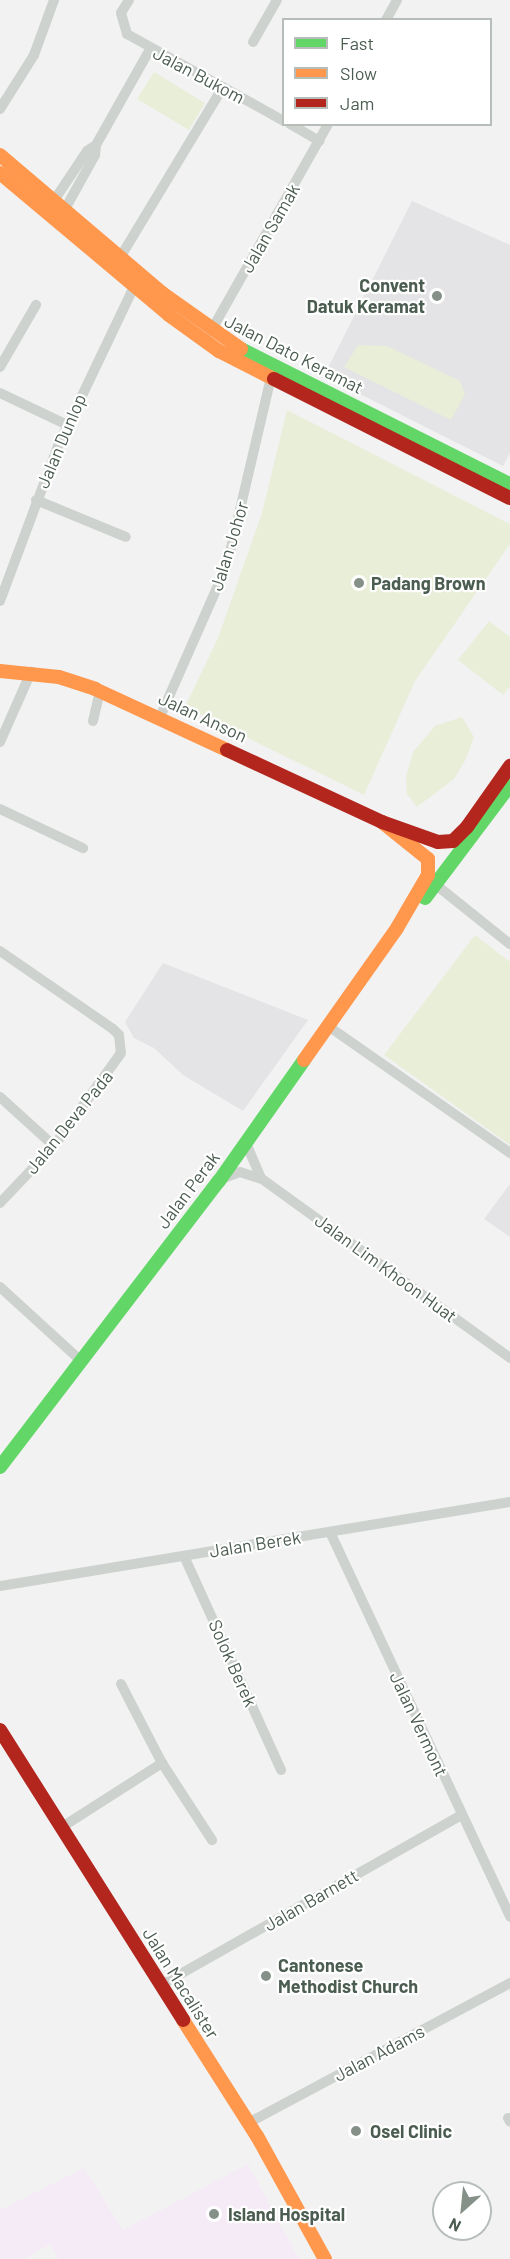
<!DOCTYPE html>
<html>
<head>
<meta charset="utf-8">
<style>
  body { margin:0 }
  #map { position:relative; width:510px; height:2259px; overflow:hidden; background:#f2f2f2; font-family:Barlow,sans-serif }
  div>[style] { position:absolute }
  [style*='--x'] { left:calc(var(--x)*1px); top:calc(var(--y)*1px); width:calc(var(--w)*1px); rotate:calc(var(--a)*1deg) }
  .education>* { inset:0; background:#e4e3e5 }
  .medical>* { inset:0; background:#f5ebf6 }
  .green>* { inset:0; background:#e9eed9 }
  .street>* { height:10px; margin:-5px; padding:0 5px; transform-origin:5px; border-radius:5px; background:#ced2cf }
  .fast>* { height:14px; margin:-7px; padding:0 7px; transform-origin:7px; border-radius:7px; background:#63d668 }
  .slow>* { height:14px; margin:-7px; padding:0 7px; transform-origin:7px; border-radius:7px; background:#ff974d }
  .jam>* { height:14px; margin:-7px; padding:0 7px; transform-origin:7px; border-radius:7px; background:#b3261e }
  .dots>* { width:16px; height:16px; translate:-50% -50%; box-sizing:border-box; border:3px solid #fff; border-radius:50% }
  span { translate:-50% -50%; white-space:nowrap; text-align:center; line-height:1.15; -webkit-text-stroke:4.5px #fff; paint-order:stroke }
  .street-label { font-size:18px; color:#4b5c50 }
  .poi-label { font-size:18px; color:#4b5c50; font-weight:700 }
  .right { translate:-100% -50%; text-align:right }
  .left { translate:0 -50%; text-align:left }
  .legend { position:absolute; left:282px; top:18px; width:210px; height:108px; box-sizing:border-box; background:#fff; border:2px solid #b7beb9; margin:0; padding:8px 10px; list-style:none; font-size:18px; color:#4b5c50 }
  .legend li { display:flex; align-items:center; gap:12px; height:30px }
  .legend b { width:30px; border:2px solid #b7beb9 }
  .north { position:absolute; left:432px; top:2181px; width:60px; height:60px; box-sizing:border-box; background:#fff; border:2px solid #b7beb9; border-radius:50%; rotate:207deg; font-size:16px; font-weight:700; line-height:24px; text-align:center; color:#4b5c50 }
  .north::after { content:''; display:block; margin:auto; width:21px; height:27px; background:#859089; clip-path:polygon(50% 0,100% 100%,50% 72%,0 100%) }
</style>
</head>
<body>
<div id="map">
  <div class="education">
    <i style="clip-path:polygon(412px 201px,510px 245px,510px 453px,503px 466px,324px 376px)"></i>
    <i style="clip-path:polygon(163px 963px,308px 1020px,243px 1111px,183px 1075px,154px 1048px,134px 1038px,125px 1022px)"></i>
    <i style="clip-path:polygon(510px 1184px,510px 1237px,484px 1219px)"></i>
  </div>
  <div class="medical">
    <i style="clip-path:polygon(248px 2164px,299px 2259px,58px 2259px,51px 2244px,23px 2259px,0 2259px,0 2210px,84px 2168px,123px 2230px)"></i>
  </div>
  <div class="green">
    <i style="clip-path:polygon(154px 72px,205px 103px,189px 130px,137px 99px)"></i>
    <i style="clip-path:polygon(358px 345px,387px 346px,460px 381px,465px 394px,451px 420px,344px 367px)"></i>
    <i style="clip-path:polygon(287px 410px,510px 524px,510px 544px,415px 681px,364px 795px,185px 707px,218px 638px,262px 513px)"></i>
    <i style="clip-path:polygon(489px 621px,510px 637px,510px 686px,503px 695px,458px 660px)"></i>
    <i style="clip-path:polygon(462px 717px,474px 737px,466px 759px,454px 779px,417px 807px,407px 794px,406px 777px,413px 752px,435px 726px)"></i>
    <i style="clip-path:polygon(475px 935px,510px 962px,510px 1145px,384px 1055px)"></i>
  </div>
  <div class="street">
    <i style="--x:129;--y:0;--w:15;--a:122"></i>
    <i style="--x:121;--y:13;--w:22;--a:74"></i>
    <i style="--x:127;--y:34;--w:179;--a:29"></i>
    <i style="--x:386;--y:20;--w:23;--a:-61"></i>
    <i style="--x:253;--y:42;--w:48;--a:-60.3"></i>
    <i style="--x:0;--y:109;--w:64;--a:-57.8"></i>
    <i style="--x:34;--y:55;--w:59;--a:-70"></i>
    <i style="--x:290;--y:124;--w:34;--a:30"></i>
    <i style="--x:51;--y:205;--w:65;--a:-56.3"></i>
    <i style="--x:87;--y:151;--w:11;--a:-34"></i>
    <i style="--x:96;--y:145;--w:110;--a:-60.6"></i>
    <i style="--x:65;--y:209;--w:62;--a:-60.9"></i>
    <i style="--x:95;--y:155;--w:10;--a:-84"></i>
    <i style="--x:121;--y:256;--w:197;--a:-58.9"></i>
    <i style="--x:211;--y:331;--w:238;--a:-60.5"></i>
    <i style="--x:0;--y:367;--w:72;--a:-59.9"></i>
    <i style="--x:0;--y:393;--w:74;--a:25.5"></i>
    <i style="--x:36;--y:500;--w:97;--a:22.3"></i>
    <i style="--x:0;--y:601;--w:165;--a:-69.5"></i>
    <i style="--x:58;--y:446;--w:176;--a:-64.5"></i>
    <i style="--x:160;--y:717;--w:166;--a:-66.2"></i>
    <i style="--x:227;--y:565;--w:197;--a:-76.8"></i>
    <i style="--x:93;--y:721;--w:31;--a:-77"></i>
    <i style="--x:0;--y:742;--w:77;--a:-66.1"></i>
    <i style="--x:0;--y:809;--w:92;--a:25.2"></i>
    <i style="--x:435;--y:884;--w:96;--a:38.7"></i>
    <i style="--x:0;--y:951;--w:137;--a:34.6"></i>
    <i style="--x:113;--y:1029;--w:8;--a:45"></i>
    <i style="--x:119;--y:1035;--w:18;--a:84"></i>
    <i style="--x:121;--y:1053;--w:115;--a:125.8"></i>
    <i style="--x:54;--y:1146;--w:79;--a:133.5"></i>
    <i style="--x:328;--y:1026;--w:222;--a:34.9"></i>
    <i style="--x:0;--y:1097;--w:73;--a:42.2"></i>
    <i style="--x:246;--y:1143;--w:38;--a:67"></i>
    <i style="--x:221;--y:1179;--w:20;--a:-20"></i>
    <i style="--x:240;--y:1172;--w:23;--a:18"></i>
    <i style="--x:262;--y:1179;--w:306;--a:35.8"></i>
    <i style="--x:0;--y:1287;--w:110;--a:42.4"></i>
    <i style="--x:330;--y:1532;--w:425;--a:64.9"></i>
    <i style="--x:184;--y:1556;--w:235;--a:65.6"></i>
    <i style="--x:0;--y:1586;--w:517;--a:-9.35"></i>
    <i style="--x:121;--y:1684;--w:89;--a:62.6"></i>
    <i style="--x:162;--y:1763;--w:92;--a:57"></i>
    <i style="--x:62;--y:1827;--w:119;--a:-32.6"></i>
    <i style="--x:161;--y:1985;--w:345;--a:-29.5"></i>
    <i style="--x:508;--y:2118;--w:4;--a:63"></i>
    <i style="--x:248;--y:2123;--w:297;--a:-28.1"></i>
  </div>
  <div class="fast">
    <i style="--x:241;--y:349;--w:301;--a:26.7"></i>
    <i style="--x:425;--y:898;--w:141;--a:-53"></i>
    <i style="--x:0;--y:1467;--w:360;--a:-52.6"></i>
    <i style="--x:219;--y:1181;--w:148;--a:-54.9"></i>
  </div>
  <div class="slow">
    <i style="--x:0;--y:155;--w:213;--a:40.4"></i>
    <i style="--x:162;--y:293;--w:97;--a:35.3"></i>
    <i style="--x:0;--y:173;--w:221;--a:40"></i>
    <i style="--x:169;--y:315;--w:62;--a:35.8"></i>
    <i style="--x:219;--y:351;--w:62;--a:27"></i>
    <i style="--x:0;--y:671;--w:59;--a:5.8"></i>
    <i style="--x:59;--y:677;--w:38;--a:18"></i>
    <i style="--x:95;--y:689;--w:145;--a:24.8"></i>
    <i style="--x:304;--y:1060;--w:161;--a:-54.8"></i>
    <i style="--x:397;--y:928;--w:61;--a:-59.7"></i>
    <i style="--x:428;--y:875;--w:16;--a:-90"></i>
    <i style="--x:428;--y:859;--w:59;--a:-141.2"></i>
    <i style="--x:183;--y:2020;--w:138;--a:57.5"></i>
    <i style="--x:257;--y:2136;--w:141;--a:61.1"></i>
  </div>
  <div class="jam">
    <i style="--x:274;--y:379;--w:264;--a:26.8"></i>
    <i style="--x:227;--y:750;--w:171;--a:24.9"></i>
    <i style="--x:382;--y:822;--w:59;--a:19.7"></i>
    <i style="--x:438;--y:842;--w:15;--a:-4"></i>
    <i style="--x:453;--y:841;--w:20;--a:-45"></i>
    <i style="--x:467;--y:827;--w:75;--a:-54.8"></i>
    <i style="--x:0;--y:1730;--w:343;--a:57.7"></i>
  </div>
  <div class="dots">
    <i style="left:437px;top:296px;background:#859089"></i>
    <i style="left:359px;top:583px;background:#859089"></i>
    <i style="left:266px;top:1976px;background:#859089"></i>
    <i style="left:356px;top:2131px;background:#859089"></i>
    <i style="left:214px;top:2214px;background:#859089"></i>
  </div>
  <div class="street-label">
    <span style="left:199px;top:75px;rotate:28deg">Jalan Bukom</span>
    <span style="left:270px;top:228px;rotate:-60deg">Jalan Samak</span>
    <span style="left:294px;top:354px;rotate:27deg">Jalan Dato Keramat</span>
    <span style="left:61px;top:441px;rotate:-67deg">Jalan Dunlop</span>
    <span style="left:229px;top:546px;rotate:-73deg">Jalan Johor</span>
    <span style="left:203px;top:717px;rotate:25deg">Jalan Anson</span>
    <span style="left:69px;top:1122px;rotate:-51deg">Jalan Deva Pada</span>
    <span style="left:188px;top:1190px;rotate:-53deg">Jalan Perak</span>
    <span style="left:386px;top:1268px;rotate:36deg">Jalan Lim Khoon Huat</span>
    <span style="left:255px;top:1544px;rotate:-9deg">Jalan Berek</span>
    <span style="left:233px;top:1663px;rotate:66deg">Solok Berek</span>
    <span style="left:419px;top:1724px;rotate:65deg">Jalan Vermont</span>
    <span style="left:311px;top:1900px;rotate:-30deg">Jalan Barnett</span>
    <span style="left:181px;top:1983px;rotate:58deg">Jalan Macalister</span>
    <span style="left:379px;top:2053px;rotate:-28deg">Jalan Adams</span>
  </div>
  <div class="poi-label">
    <span class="right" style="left:425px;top:296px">Convent<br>Datuk Keramat</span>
    <span class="left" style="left:371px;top:583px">Padang Brown</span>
    <span class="left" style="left:278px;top:1976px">Cantonese<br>Methodist Church</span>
    <span class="left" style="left:370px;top:2131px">Osel Clinic</span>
    <span class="left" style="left:228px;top:2214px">Island Hospital</span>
  </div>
  <ul class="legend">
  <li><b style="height:8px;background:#63d668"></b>Fast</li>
  <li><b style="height:8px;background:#ff974d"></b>Slow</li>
  <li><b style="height:8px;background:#b3261e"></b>Jam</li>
  </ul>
  <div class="north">N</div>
</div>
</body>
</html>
